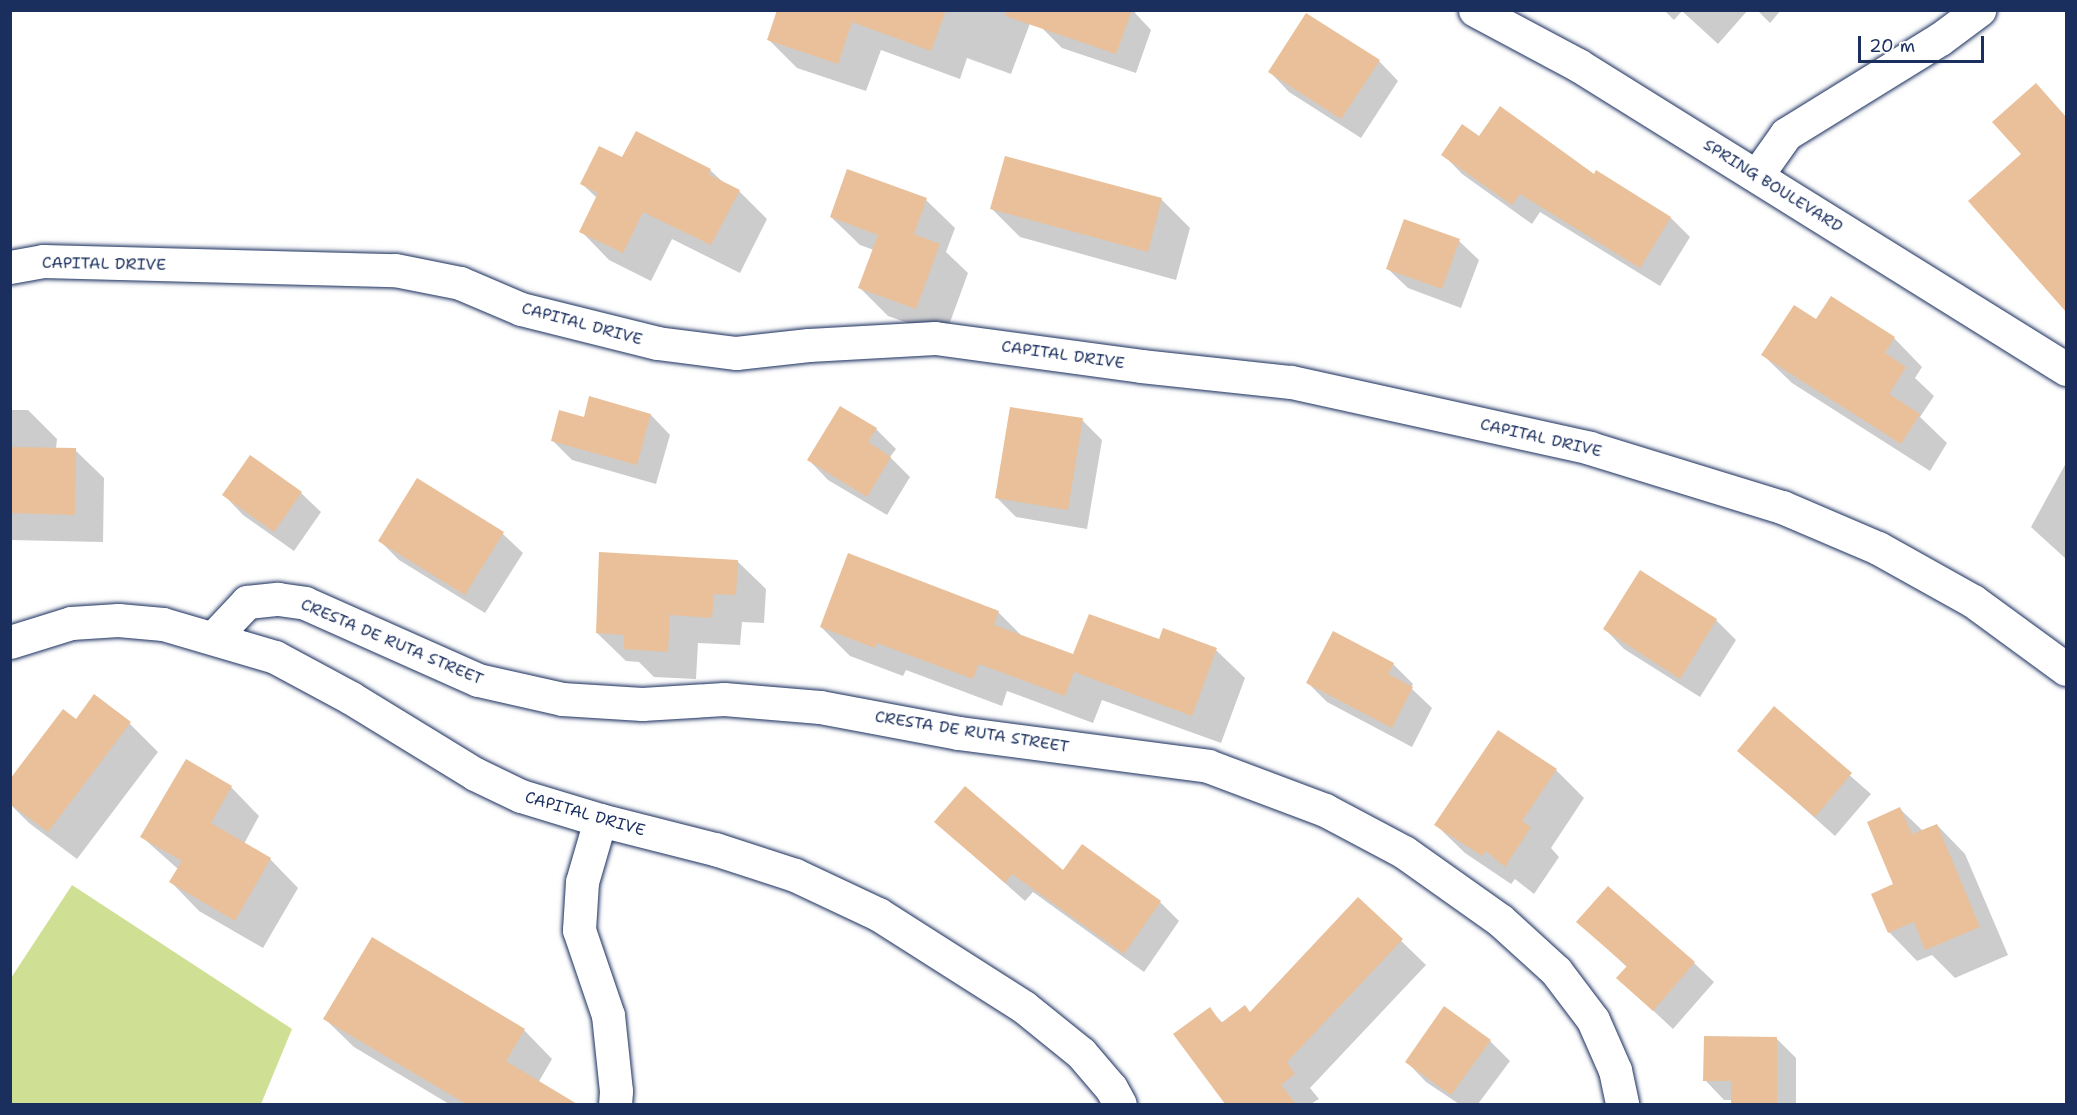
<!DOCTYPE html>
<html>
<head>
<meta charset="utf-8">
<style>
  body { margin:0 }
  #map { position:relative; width:2077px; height:1115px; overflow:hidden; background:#fff; font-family:"Shantell Sans",sans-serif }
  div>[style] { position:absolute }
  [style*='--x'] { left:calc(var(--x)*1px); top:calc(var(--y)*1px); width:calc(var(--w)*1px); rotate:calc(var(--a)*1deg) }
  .green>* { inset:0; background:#cfdf93 }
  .shadow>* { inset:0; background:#0003 }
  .building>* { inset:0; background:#e9c099 }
  .roads { filter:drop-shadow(0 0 2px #1b2f5e) drop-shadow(0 0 2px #1b2f5e) }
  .minor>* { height:33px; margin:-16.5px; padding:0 16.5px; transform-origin:16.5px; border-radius:16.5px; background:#fff }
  span { translate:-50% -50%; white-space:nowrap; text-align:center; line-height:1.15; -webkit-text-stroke:5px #fff; paint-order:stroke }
  .street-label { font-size:16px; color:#1b2f5e }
  .frame { position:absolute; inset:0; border:12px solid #1b2f5e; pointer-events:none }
  .scale { position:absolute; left:1858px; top:36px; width:126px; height:27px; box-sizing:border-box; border:3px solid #1b2f5e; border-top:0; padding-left:8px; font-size:18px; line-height:21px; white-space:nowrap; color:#1b2f5e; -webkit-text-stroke:4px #fff; paint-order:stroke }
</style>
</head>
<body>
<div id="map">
  <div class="green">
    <i style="clip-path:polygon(72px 885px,292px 1029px,261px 1104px,11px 1104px,11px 978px)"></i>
  </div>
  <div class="shadow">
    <i style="clip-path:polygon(779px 10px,1035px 10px,1011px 74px,967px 58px,960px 79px,881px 50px,866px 91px,797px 68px,769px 40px)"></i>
    <i style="clip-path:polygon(1047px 10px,1136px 10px,1135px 13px,1151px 30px,1136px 73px,1062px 48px,1042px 28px)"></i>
    <i style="clip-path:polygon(1664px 10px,1748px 10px,1718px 44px,1682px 11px,1674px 20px)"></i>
    <i style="clip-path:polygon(1757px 10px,1781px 10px,1770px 23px)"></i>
    <i style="clip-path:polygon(1379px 61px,1398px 81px,1361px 138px,1289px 92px,1270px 72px)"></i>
    <i style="clip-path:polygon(1479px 138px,1594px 176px,1671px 218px,1690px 237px,1660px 286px,1540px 212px,1532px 224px,1462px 174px,1443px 154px)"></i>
    <i style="clip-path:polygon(1006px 158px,1162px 200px,1190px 228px,1176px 280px,1020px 237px,992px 209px)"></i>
    <i style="clip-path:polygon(623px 159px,710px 170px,724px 183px,739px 191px,767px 219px,740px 273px,672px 239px,651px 281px,609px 260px,581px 231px,597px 198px,582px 184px)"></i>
    <i style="clip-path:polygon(848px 171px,926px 200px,955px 228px,946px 252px,968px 273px,945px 336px,888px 316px,860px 288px,874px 250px,860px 245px,831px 217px)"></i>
    <i style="clip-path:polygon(1459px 241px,1479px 260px,1461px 308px,1408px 288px,1388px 269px)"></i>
    <i style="clip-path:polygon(1816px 322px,1894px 338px,1922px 367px,1915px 378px,1934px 396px,1920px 417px,1947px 443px,1930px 471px,1792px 383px,1763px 355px)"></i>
    <i style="clip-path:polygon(10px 410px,28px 410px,57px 439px,56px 449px,75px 450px,104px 478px,103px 542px,10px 540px)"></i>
    <i style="clip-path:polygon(651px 415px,670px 435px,656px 484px,572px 460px,552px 440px,585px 419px)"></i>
    <i style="clip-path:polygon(1082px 420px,1102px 440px,1087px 529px,1016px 517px,997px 498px)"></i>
    <i style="clip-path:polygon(876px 429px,896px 449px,890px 457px,910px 477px,887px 515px,828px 480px,809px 460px)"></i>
    <i style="clip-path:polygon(2066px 463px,2066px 559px,2031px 527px)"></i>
    <i style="clip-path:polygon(417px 480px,503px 534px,523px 553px,485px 613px,399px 560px,380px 541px)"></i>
    <i style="clip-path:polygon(301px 493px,321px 512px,294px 551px,243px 515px,224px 495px)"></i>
    <i style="clip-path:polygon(737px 561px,766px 589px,764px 623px,742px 622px,740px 645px,698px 643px,696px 679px,654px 677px,639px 662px,626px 661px,597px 633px)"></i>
    <i style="clip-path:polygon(1641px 572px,1716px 620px,1736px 640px,1700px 697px,1624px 649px,1605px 629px)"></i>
    <i style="clip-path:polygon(998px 612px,1023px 637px,1074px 656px,1160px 641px,1216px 650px,1245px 678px,1221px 743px,1102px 700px,1093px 723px,1007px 691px,1002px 706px,906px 670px,903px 676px,850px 656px,821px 627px)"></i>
    <i style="clip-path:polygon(1393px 664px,1413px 684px,1411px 688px,1432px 708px,1412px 747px,1327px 702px,1308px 683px)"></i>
    <i style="clip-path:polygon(95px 697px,130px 724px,158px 752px,77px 859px,29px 823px,10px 804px,10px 781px,76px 721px)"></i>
    <i style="clip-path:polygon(1774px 709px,1871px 794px,1835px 836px,1739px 750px)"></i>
    <i style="clip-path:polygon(1556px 770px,1584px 798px,1551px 848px,1559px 857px,1534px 894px,1515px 879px,1511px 884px,1465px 853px,1436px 825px)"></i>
    <i style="clip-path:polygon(231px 787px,259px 816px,244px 844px,270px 859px,298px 888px,263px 948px,199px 911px,171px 882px,178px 869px,142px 837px)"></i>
    <i style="clip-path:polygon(1900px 809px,1923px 831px,1937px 825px,1965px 854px,2008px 955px,1955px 978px,1932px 955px,1917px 961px,1889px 932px)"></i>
    <i style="clip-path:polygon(936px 822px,1063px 872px,1160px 902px,1179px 921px,1144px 972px,1033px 892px,1025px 901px)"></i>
    <i style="clip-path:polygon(1358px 899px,1426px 965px,1310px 1088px,1319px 1099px,1311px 1104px,1227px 1104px,1175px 1034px,1209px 1009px,1223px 1023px,1251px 1013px)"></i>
    <i style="clip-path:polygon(1578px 922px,1694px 963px,1714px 982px,1673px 1029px,1618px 978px,1628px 968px)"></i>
    <i style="clip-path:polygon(1445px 1008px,1490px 1041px,1510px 1061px,1478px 1104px,1459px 1104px,1426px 1082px,1407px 1062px)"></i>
    <i style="clip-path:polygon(325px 1019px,524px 1030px,552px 1059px,538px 1083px,561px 1104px,449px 1104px,354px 1047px)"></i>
    <i style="clip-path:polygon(1776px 1038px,1796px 1058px,1796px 1104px,1732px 1104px,1732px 1100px,1724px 1100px,1705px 1080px)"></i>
  </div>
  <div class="building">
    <i style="clip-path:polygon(777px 10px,946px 10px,931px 51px,852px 22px,838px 64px,767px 40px)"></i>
    <i style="clip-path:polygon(1005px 10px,1132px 10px,1116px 54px,1005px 16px)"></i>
    <i style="clip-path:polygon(1306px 13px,1380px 60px,1341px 119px,1268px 72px)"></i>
    <i style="clip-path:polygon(2036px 83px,2067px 118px,2067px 313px,1968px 201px,2021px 154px,1992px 122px)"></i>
    <i style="clip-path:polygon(1500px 106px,1594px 174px,1596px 170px,1671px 217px,1640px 268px,1520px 194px,1512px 205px,1441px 155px,1462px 124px,1479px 136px)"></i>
    <i style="clip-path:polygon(636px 131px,711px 169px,708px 174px,740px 190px,711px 245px,643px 212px,623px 253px,579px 232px,598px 193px,580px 184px,599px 146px,622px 157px)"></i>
    <i style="clip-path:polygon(1005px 156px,1162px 198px,1148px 252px,990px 209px)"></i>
    <i style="clip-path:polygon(847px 169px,927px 198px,914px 234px,940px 244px,916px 309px,858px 288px,878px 235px,830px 217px)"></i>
    <i style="clip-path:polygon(1404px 219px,1460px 239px,1442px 289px,1386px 269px)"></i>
    <i style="clip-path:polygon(1831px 296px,1895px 337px,1885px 353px,1906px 367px,1889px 394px,1920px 414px,1901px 444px,1761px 355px,1794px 305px,1816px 319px)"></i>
    <i style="clip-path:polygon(589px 396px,651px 414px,637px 465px,551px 441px,559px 410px,584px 417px)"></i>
    <i style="clip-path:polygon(840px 406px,877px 428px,868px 442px,891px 457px,867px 497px,807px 460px)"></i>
    <i style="clip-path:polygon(1010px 407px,1083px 418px,1068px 510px,995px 498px)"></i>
    <i style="clip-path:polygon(10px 447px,76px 448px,75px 515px,10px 513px)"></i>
    <i style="clip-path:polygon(250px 455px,302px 492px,274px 532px,222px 495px)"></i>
    <i style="clip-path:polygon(417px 478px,504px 532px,465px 595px,378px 541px)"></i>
    <i style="clip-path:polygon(599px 552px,738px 560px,736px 595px,714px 594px,712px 618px,670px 615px,668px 652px,624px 649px,624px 635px,596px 633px)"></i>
    <i style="clip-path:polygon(848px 553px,999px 611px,994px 625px,1073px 654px,1089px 614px,1159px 639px,1163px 628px,1217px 648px,1192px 716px,1074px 672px,1065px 696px,979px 664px,973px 679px,877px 643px,875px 648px,820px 627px)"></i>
    <i style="clip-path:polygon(1640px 570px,1717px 619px,1680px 679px,1603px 629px)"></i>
    <i style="clip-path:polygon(1333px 631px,1394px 663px,1388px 674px,1413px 687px,1392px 728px,1306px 683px)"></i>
    <i style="clip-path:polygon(94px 694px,131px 722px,48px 832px,10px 804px,10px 779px,63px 709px,76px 719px)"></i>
    <i style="clip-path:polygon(1774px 706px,1852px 773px,1815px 817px,1737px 751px)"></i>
    <i style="clip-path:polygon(1498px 730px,1557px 769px,1522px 821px,1531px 827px,1505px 867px,1486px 851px,1482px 856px,1434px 825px)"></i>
    <i style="clip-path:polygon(186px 759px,232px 786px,211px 823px,271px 858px,235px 921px,169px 882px,182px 861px,140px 837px)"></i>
    <i style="clip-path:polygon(965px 786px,1063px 870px,1082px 844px,1161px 901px,1124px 954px,1012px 874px,1005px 883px,934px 822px)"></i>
    <i style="clip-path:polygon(1900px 807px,1912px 834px,1937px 824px,1980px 927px,1925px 950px,1914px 922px,1888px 933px,1871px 894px,1893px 884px,1867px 822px)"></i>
    <i style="clip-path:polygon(1608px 886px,1695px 962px,1653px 1011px,1616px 978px,1627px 966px,1576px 922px)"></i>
    <i style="clip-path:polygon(1358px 897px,1403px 939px,1287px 1062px,1295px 1074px,1281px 1085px,1296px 1104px,1225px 1104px,1173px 1034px,1210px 1007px,1221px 1023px,1245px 1005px,1250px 1012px)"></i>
    <i style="clip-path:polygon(372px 937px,525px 1029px,506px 1061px,577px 1104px,466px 1104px,323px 1019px)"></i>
    <i style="clip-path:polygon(1444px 1006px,1491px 1040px,1451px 1095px,1405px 1062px)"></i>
    <i style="clip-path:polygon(1704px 1036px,1777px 1037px,1777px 1104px,1731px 1104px,1731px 1081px,1703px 1081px)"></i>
  </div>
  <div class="roads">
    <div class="minor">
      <i style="--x:1475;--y:10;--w:117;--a:28.1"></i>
      <i style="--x:1578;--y:65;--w:575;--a:31.92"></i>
      <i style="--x:1757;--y:175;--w:50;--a:-54.7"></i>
      <i style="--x:1786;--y:134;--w:181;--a:-31.7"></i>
      <i style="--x:1940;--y:39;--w:49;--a:-36.6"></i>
      <i style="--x:10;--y:267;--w:34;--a:-10"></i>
      <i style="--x:43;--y:261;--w:352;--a:1.5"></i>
      <i style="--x:395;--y:270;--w:66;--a:11.3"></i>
      <i style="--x:460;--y:283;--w:66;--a:23.1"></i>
      <i style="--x:521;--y:309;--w:140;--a:14"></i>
      <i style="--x:657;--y:343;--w:80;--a:7.2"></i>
      <i style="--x:736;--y:353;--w:73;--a:-6.3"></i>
      <i style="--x:809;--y:345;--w:126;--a:-3.2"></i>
      <i style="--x:935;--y:338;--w:208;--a:7.7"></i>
      <i style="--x:1141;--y:366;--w:151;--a:6.1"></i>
      <i style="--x:1291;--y:382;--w:306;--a:12.4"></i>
      <i style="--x:1590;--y:448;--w:201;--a:17.1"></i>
      <i style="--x:1782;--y:507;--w:104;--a:23.1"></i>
      <i style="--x:1878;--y:548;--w:109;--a:29.2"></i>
      <i style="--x:1973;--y:601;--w:115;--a:36.2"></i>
      <i style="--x:213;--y:638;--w:50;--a:-46.6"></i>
      <i style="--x:247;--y:602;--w:31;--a:-6"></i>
      <i style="--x:278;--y:599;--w:27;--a:8"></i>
      <i style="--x:305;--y:603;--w:189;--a:24"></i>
      <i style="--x:478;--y:680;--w:86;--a:12.7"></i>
      <i style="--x:562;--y:699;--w:80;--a:3.6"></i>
      <i style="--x:642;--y:704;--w:82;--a:-3.5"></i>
      <i style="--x:724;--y:699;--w:96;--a:4.8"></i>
      <i style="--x:820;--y:707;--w:141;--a:10.6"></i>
      <i style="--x:959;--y:733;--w:251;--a:7.5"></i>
      <i style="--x:1208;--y:766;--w:125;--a:20.6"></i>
      <i style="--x:1325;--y:810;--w:89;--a:28"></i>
      <i style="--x:1404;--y:852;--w:118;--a:35.3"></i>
      <i style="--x:1500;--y:920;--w:76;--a:42.3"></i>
      <i style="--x:1556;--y:971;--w:61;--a:52.9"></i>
      <i style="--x:1593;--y:1020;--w:55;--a:66.3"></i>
      <i style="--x:1615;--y:1070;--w:35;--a:78"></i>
      <i style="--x:10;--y:642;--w:64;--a:-17.3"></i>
      <i style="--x:71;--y:623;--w:47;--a:-3.7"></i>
      <i style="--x:118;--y:620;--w:45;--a:5.1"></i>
      <i style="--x:163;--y:624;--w:117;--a:16.4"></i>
      <i style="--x:275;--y:657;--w:86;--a:28.3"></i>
      <i style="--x:351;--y:698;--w:145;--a:31.5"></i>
      <i style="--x:475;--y:774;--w:51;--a:25.6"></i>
      <i style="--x:521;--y:796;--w:83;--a:16.9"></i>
      <i style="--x:600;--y:820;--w:119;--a:14.2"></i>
      <i style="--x:715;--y:849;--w:84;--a:18"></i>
      <i style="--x:795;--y:875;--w:92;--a:25.2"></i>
      <i style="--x:878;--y:914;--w:173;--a:32.5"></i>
      <i style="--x:1024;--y:1007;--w:73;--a:38.9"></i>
      <i style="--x:1081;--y:1053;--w:46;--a:49.4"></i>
      <i style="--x:1111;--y:1088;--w:18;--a:61"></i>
      <i style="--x:600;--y:820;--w:65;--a:106.2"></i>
      <i style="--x:582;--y:882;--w:48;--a:93.6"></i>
      <i style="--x:579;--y:930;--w:90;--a:71.2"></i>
      <i style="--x:608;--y:1015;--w:76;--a:84"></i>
      <i style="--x:616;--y:1091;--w:13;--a:94"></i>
    </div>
  </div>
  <div class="street-label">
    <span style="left:1773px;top:186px;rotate:32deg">SPRING BOULEVARD</span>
    <span style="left:104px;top:264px;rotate:1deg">CAPITAL DRIVE</span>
    <span style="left:582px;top:324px;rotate:15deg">CAPITAL DRIVE</span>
    <span style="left:1063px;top:355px;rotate:8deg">CAPITAL DRIVE</span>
    <span style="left:1541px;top:438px;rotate:13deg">CAPITAL DRIVE</span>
    <span style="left:392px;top:642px;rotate:23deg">CRESTA DE RUTA STREET</span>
    <span style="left:972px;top:732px;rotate:9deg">CRESTA DE RUTA STREET</span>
    <span style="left:585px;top:814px;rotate:16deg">CAPITAL DRIVE</span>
  </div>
  <div class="frame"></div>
  <div class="scale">20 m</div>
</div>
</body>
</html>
